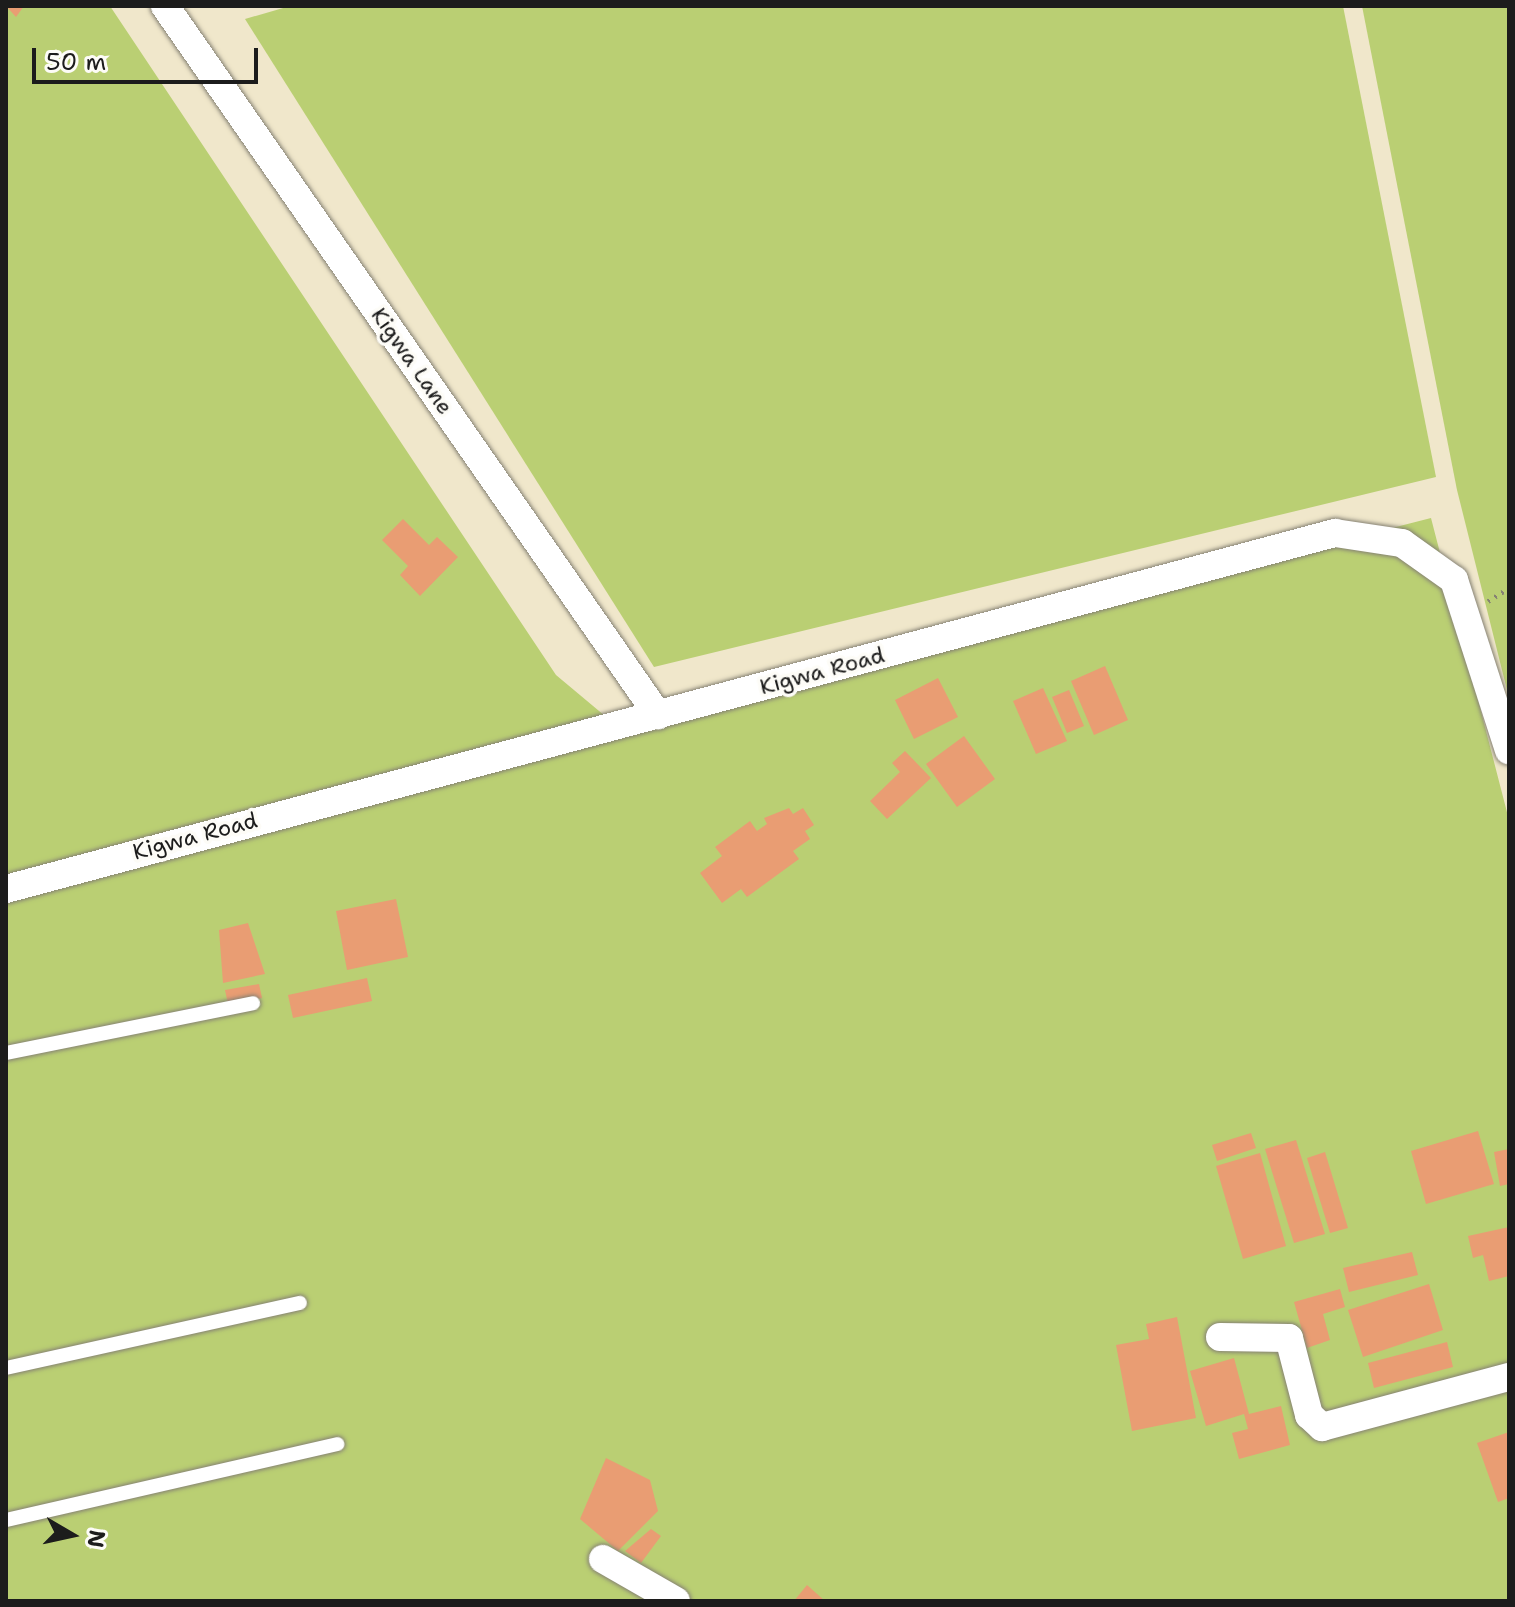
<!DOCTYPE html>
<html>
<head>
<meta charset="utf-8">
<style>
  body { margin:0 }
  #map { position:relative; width:1515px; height:1607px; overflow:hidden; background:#f0e7cb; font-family:"Shantell Sans",sans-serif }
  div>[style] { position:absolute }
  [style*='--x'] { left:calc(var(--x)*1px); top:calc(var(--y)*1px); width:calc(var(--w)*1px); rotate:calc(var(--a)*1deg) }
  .green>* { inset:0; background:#bacf73 }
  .building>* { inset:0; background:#e99d73 }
  .path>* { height:5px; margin-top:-2.5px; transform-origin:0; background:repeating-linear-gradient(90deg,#868274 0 2px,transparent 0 8px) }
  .roads { filter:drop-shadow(0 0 2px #868274) drop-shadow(0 0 2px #868274) }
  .service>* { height:14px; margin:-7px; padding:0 7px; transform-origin:7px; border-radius:7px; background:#fff }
  .minor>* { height:28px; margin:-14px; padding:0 14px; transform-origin:14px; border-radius:14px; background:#fff }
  span { translate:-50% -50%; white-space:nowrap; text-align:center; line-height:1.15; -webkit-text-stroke:7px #fdfcf7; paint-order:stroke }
  .street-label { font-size:22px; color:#1c1c1c }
  .frame { position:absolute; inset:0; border:8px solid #1c1c1c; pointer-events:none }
  .north { position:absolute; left:32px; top:1495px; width:80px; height:80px; -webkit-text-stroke:6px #fdfcf7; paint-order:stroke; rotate:99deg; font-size:22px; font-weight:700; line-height:32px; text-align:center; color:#1c1c1c }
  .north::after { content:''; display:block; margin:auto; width:28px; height:36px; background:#1c1c1c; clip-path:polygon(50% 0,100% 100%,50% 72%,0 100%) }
  .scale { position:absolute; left:32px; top:48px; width:226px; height:36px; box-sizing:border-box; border:4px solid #1c1c1c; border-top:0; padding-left:10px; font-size:24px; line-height:28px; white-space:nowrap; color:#1c1c1c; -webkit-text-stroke:6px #fdfcf7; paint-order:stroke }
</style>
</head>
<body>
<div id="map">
  <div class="green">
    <i style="clip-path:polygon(6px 6px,110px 6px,556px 675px,617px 726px,1431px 518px,1509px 820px,1509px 1601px,6px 1601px)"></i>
    <i style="clip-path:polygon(290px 6px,1343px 6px,1436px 477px,654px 667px,245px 19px)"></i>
    <i style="clip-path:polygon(1362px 6px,1509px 6px,1509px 698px,1457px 490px)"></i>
  </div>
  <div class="building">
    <i style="clip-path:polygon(6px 6px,24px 6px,16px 17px)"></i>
    <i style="clip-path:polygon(403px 519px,429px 545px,437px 537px,458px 557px,420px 596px,400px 575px,408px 566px,382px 540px)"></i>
    <i style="clip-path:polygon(1105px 666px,1128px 720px,1094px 735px,1071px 681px)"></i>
    <i style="clip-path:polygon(938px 678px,958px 717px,914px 739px,895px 700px)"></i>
    <i style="clip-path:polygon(1043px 688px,1067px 741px,1036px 754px,1013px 701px)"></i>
    <i style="clip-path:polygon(1069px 690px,1084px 726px,1067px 733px,1052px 697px)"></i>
    <i style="clip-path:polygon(964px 736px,995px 779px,957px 807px,926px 764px)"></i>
    <i style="clip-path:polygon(905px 751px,931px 778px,887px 819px,870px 801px,900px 772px,892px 763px)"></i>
    <i style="clip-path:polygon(789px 808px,793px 814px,803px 808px,814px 825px,805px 831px,810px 839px,793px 851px,799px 859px,747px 897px,741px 889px,722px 903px,700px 873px,722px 856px,715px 847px,750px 821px,757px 831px,767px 824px,764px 818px)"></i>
    <i style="clip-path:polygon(396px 899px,408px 957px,347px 970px,336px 911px)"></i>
    <i style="clip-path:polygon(248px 923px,265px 974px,223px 983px,219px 930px)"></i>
    <i style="clip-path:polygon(367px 978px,372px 1001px,293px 1018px,288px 995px)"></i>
    <i style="clip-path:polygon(259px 984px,262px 998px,228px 1004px,225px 990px)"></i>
    <i style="clip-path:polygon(1478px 1131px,1494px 1184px,1426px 1204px,1411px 1151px)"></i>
    <i style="clip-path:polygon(1251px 1133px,1256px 1148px,1217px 1161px,1212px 1145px)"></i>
    <i style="clip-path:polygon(1296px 1140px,1325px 1234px,1294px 1243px,1265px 1149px)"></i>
    <i style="clip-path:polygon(1509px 1149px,1509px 1184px,1500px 1186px,1494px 1152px)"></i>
    <i style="clip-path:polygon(1325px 1152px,1348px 1228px,1330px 1233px,1307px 1158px)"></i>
    <i style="clip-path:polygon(1260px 1153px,1286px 1246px,1243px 1259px,1216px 1166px)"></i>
    <i style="clip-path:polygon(1509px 1227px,1509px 1276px,1489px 1281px,1483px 1255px,1473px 1258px,1468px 1236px)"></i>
    <i style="clip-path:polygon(1412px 1252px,1418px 1275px,1349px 1292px,1343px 1268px)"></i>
    <i style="clip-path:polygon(1429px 1284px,1443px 1330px,1363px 1357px,1348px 1310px)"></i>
    <i style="clip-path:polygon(1340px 1289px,1345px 1307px,1323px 1314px,1330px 1340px,1307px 1348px,1294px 1302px)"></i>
    <i style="clip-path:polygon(1177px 1317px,1196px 1418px,1132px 1431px,1116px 1345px,1149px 1339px,1146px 1324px)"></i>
    <i style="clip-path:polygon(1447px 1342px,1453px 1367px,1374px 1388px,1368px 1363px)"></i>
    <i style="clip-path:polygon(1234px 1358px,1249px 1414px,1281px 1406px,1290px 1445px,1239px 1459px,1232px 1433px,1248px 1429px,1244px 1414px,1206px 1426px,1190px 1371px)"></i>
    <i style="clip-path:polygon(1509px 1432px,1509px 1498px,1498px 1502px,1477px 1443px)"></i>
    <i style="clip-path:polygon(606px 1458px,650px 1480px,658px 1511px,618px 1551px,580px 1519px)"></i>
    <i style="clip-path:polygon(651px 1529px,661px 1536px,641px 1563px,625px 1551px)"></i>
    <i style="clip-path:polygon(807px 1585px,825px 1601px,794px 1601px)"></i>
  </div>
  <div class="path">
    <i style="--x:1488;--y:601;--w:25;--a:-32"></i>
  </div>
  <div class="roads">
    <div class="service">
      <i style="--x:6;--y:1053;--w:252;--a:-11.4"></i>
      <i style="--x:6;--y:1368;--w:301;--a:-12.5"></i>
      <i style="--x:6;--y:1520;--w:340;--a:-12.9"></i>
    </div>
    <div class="minor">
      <i style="--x:165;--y:6;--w:864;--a:55.19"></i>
      <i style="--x:6;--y:889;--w:1376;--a:-15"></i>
      <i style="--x:1335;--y:533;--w:68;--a:8.5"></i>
      <i style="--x:1402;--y:543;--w:64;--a:35.4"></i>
      <i style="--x:1454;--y:580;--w:179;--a:72.1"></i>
      <i style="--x:1220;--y:1337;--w:69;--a:0.8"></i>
      <i style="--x:1289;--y:1338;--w:80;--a:75.4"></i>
      <i style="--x:1309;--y:1415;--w:18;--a:43"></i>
      <i style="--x:1322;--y:1427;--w:194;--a:-15"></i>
      <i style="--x:603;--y:1559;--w:84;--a:29.9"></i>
    </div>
  </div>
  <div class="street-label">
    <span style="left:412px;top:361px;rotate:55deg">Kigwa Lane</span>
    <span style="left:822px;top:671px;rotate:-15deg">Kigwa Road</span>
    <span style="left:195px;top:836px;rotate:-15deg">Kigwa Road</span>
  </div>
  <div class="frame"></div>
  <div class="north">N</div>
  <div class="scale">50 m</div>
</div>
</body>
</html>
